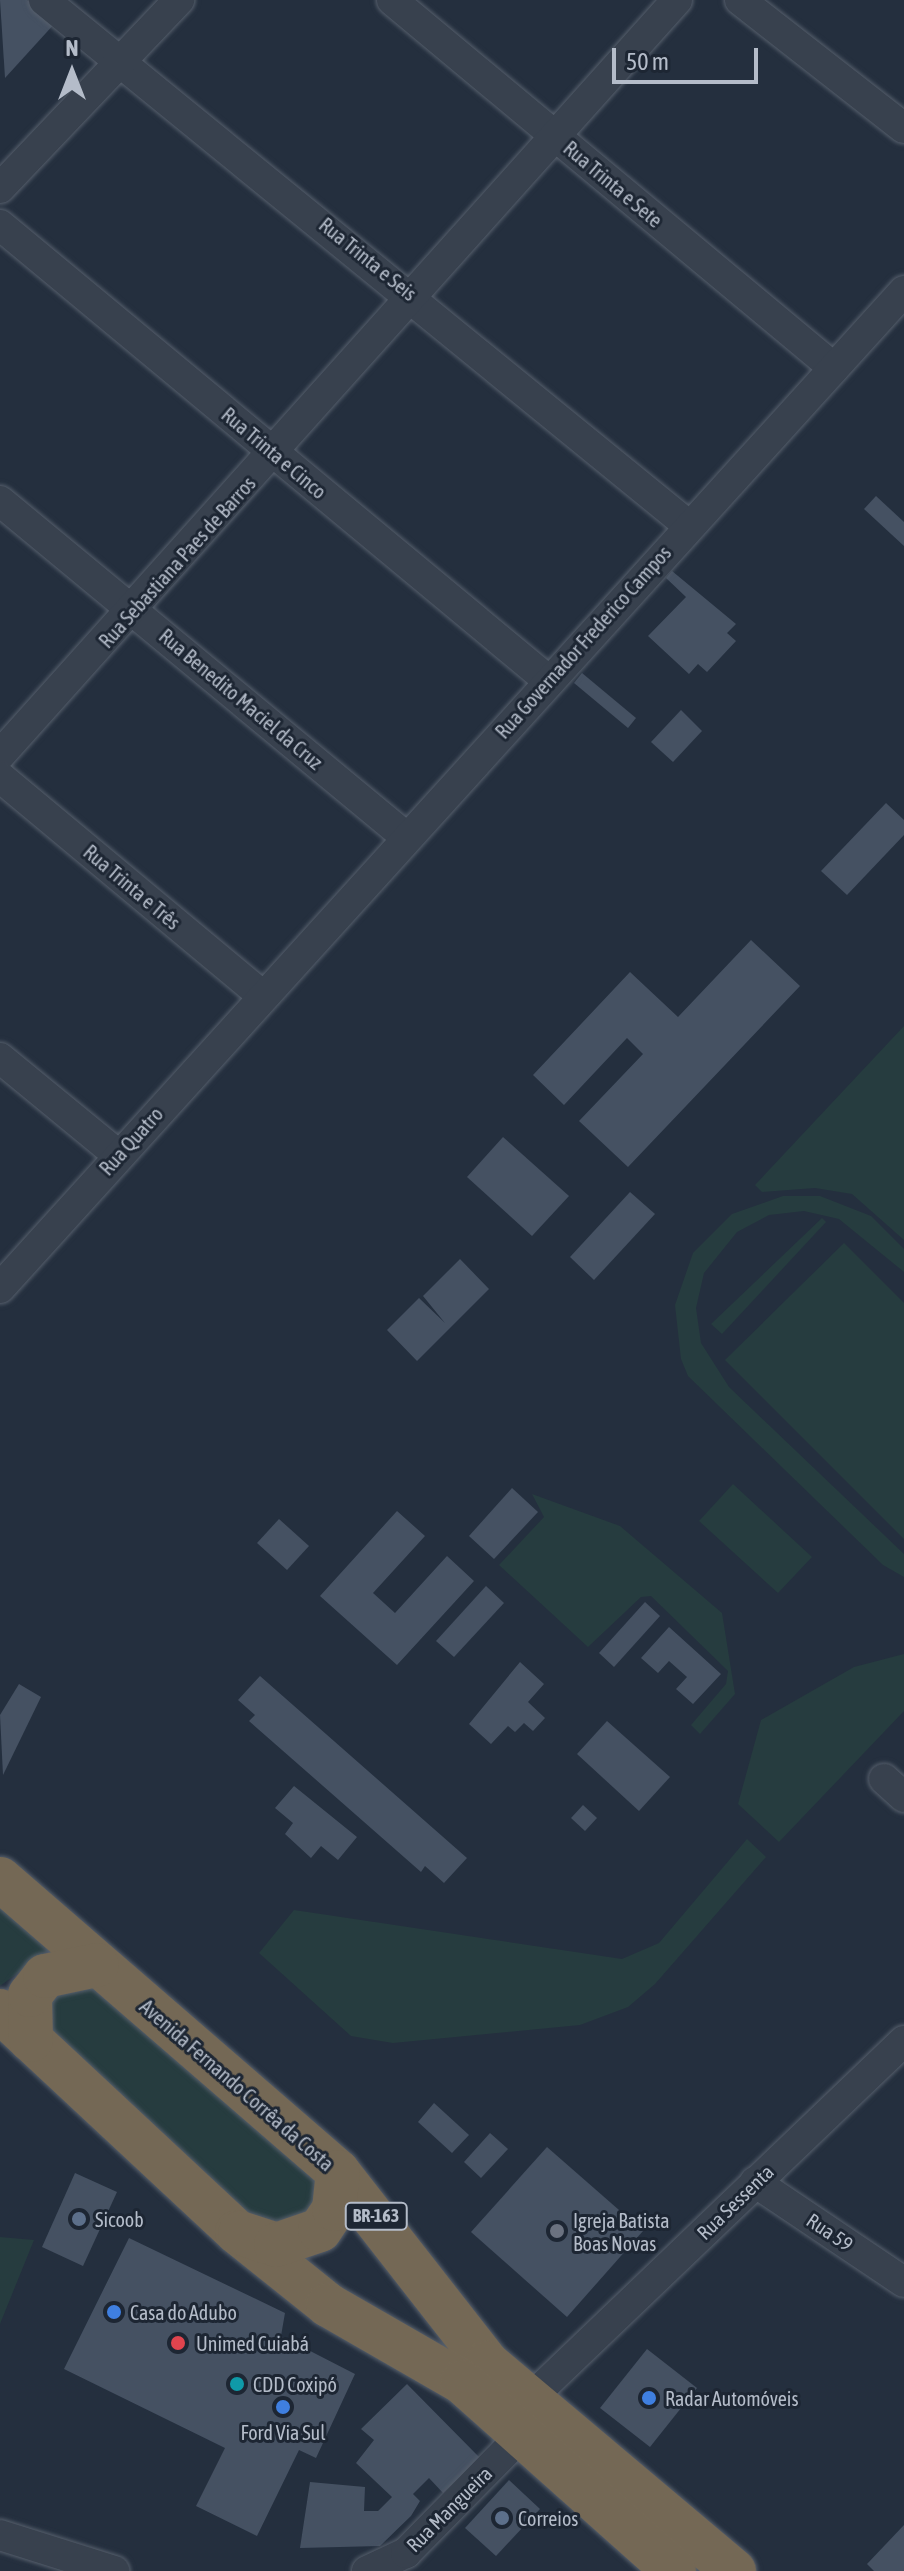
<!DOCTYPE html>
<html>
<head>
<meta charset="utf-8">
<style>
  body { margin:0 }
  #map { position:relative; width:904px; height:2571px; overflow:hidden; background:#242f3e; font-family:"Asap Condensed",sans-serif }
  div>[style] { position:absolute }
  [style*='--x'] { left:calc(var(--x)*1px); top:calc(var(--y)*1px); width:calc(var(--w)*1px); rotate:calc(var(--a)*1deg) }
  .green>* { inset:0; background:#263c3f }
  .building>* { inset:0; background:#455162 }
  .roads { filter:drop-shadow(0 0 2px #565f6c) drop-shadow(0 0 2px #565f6c) }
  .minor>* { height:30px; margin:-15px; padding:0 15px; transform-origin:15px; border-radius:15px; background:#38414e }
  .highway>* { height:44px; margin:-22px; padding:0 22px; transform-origin:22px; border-radius:22px; background:#746855 }
  .dots>* { width:22px; height:22px; translate:-50% -50%; box-sizing:border-box; border:4px solid #1d2633; border-radius:50% }
  span { translate:-50% -50%; white-space:nowrap; text-align:center; line-height:1.15; -webkit-text-stroke:6px #1d2633; paint-order:stroke }
  .shield-label span { padding:2px 6px; background:#1d2633; border:2px solid; border-radius:6px; -webkit-text-stroke-width:0 }
  .shield-label { font-size:18px; color:#b4bcc9; font-weight:700 }
  .street-label { font-size:20px; color:#b4bcc9 }
  .poi-label { font-size:20px; color:#b4bcc9 }
  .left { translate:0 -50%; text-align:left }
  .north { position:absolute; left:32px; top:32px; width:80px; height:80px; -webkit-text-stroke:6px #1d2633; paint-order:stroke; rotate:0deg; font-size:22px; font-weight:700; line-height:32px; text-align:center; color:#b4bcc9 }
  .north::after { content:''; display:block; margin:auto; width:28px; height:36px; background:#b4bcc9; clip-path:polygon(50% 0,100% 100%,50% 72%,0 100%) }
  .scale { position:absolute; left:612px; top:48px; width:146px; height:36px; box-sizing:border-box; border:4px solid #b4bcc9; border-top:0; padding-left:10px; font-size:24px; line-height:28px; white-space:nowrap; color:#b4bcc9; -webkit-text-stroke:6px #1d2633; paint-order:stroke }
</style>
</head>
<body>
<div id="map">
  <div class="green">
    <i style="clip-path:polygon(904px 1026px,904px 1240px,852px 1194px,815px 1188px,762px 1192px,755px 1185px)"></i>
    <i style="clip-path:polygon(783px 1196px,820px 1196px,871px 1216px,904px 1249px,904px 1272px,839px 1219px,804px 1211px,769px 1215px,737px 1232px,704px 1273px,696px 1308px,701px 1343px,729px 1387px,904px 1554px,904px 1577px,883px 1565px,688px 1376px,681px 1359px,675px 1305px,693px 1253px,732px 1214px)"></i>
    <i style="clip-path:polygon(822px 1218px,826px 1222px,722px 1334px,711px 1324px)"></i>
    <i style="clip-path:polygon(844px 1243px,904px 1303px,904px 1539px,725px 1360px)"></i>
    <i style="clip-path:polygon(733px 1484px,812px 1557px,778px 1593px,699px 1521px)"></i>
    <i style="clip-path:polygon(532px 1494px,620px 1526px,722px 1613px,735px 1694px,700px 1734px,691px 1725px,726px 1684px,728px 1671px,651px 1596px,641px 1597px,588px 1647px,499px 1565px,544px 1517px)"></i>
    <i style="clip-path:polygon(904px 1654px,904px 1711px,779px 1842px,738px 1804px,761px 1720px,854px 1667px)"></i>
    <i style="clip-path:polygon(747px 1839px,766px 1857px,655px 1984px,628px 2007px,580px 2025px,393px 2043px,351px 2036px,259px 1953px,294px 1910px,622px 1959px,659px 1943px)"></i>
    <i style="clip-path:polygon(0 1899px,53px 1947px,0 1986px)"></i>
    <i style="clip-path:polygon(87px 1984px,322px 2174px,327px 2207px,272px 2236px,41px 2037px,40px 1993px)"></i>
    <i style="clip-path:polygon(0 2237px,34px 2240px,0 2324px)"></i>
  </div>
  <div class="building">
    <i style="clip-path:polygon(0 0,27px 0,56px 22px,5px 78px)"></i>
    <i style="clip-path:polygon(876px 496px,904px 522px,904px 546px,864px 509px)"></i>
    <i style="clip-path:polygon(672px 571px,736px 624px,727px 633px,736px 641px,707px 672px,698px 664px,689px 674px,648px 636px,686px 597px,666px 578px)"></i>
    <i style="clip-path:polygon(582px 673px,636px 718px,628px 728px,574px 683px)"></i>
    <i style="clip-path:polygon(681px 710px,702px 731px,673px 762px,651px 742px)"></i>
    <i style="clip-path:polygon(886px 803px,904px 820px,904px 835px,847px 895px,821px 871px)"></i>
    <i style="clip-path:polygon(751px 940px,800px 986px,628px 1167px,579px 1121px,643px 1054px,627px 1038px,564px 1105px,533px 1075px,630px 972px,678px 1017px)"></i>
    <i style="clip-path:polygon(503px 1137px,569px 1196px,532px 1236px,467px 1177px)"></i>
    <i style="clip-path:polygon(630px 1192px,655px 1214px,594px 1280px,570px 1257px)"></i>
    <i style="clip-path:polygon(460px 1259px,489px 1289px,417px 1361px,387px 1330px,419px 1298px,445px 1323px,423px 1296px)"></i>
    <i style="clip-path:polygon(512px 1488px,538px 1512px,494px 1559px,469px 1536px)"></i>
    <i style="clip-path:polygon(397px 1511px,425px 1536px,373px 1593px,395px 1613px,447px 1556px,474px 1581px,397px 1665px,320px 1596px)"></i>
    <i style="clip-path:polygon(279px 1519px,309px 1546px,287px 1570px,257px 1543px)"></i>
    <i style="clip-path:polygon(486px 1586px,504px 1603px,454px 1657px,436px 1641px)"></i>
    <i style="clip-path:polygon(645px 1602px,660px 1616px,614px 1667px,599px 1653px)"></i>
    <i style="clip-path:polygon(669px 1627px,721px 1674px,693px 1704px,676px 1689px,687px 1677px,669px 1661px,658px 1673px,641px 1658px)"></i>
    <i style="clip-path:polygon(520px 1662px,544px 1684px,528px 1702px,545px 1718px,533px 1731px,524px 1723px,515px 1732px,508px 1726px,491px 1744px,469px 1724px)"></i>
    <i style="clip-path:polygon(260px 1676px,467px 1858px,444px 1883px,425px 1866px,421px 1872px,249px 1721px,255px 1715px,238px 1700px)"></i>
    <i style="clip-path:polygon(19px 1684px,41px 1697px,3px 1775px,0 1715px)"></i>
    <i style="clip-path:polygon(607px 1721px,670px 1777px,639px 1811px,577px 1754px)"></i>
    <i style="clip-path:polygon(294px 1786px,357px 1837px,338px 1860px,321px 1846px,311px 1858px,285px 1834px,293px 1823px,275px 1808px)"></i>
    <i style="clip-path:polygon(583px 1805px,597px 1818px,585px 1831px,571px 1818px)"></i>
    <i style="clip-path:polygon(434px 2103px,469px 2135px,452px 2153px,418px 2122px)"></i>
    <i style="clip-path:polygon(490px 2133px,508px 2149px,481px 2178px,464px 2162px)"></i>
    <i style="clip-path:polygon(547px 2147px,643px 2231px,567px 2317px,471px 2232px)"></i>
    <i style="clip-path:polygon(75px 2173px,117px 2192px,83px 2266px,42px 2247px)"></i>
    <i style="clip-path:polygon(129px 2238px,285px 2313px,281px 2336px,355px 2374px,316px 2458px,299px 2450px,257px 2536px,196px 2506px,225px 2448px,64px 2369px)"></i>
    <i style="clip-path:polygon(647px 2349px,697px 2388px,650px 2447px,600px 2408px)"></i>
    <i style="clip-path:polygon(407px 2384px,480px 2458px,443px 2493px,429px 2478px,413px 2494px,420px 2501px,411px 2516px,380px 2546px,300px 2548px,310px 2482px,365px 2487px,364px 2511px,378px 2511px,392px 2497px,356px 2463px,374px 2440px,361px 2429px)"></i>
    <i style="clip-path:polygon(509px 2480px,540px 2509px,496px 2556px,465px 2528px)"></i>
    <i style="clip-path:polygon(904px 2525px,904px 2571px,874px 2571px,867px 2564px)"></i>
  </div>
  <div class="roads">
    <div class="minor">
      <i style="--x:44;--y:0;--w:831;--a:39.19"></i>
      <i style="--x:392;--y:0;--w:575;--a:39.78"></i>
      <i style="--x:740;--y:0;--w:208;--a:38"></i>
      <i style="--x:0;--y:188;--w:260;--a:-46.4"></i>
      <i style="--x:0;--y:225;--w:714;--a:39.71"></i>
      <i style="--x:0;--y:501;--w:527;--a:39.61"></i>
      <i style="--x:0;--y:755;--w:1014;--a:-48.12"></i>
      <i style="--x:0;--y:777;--w:342;--a:39.8"></i>
      <i style="--x:0;--y:1058;--w:153;--a:39.4"></i>
      <i style="--x:0;--y:1288;--w:1346;--a:-47.8"></i>
      <i style="--x:884;--y:1779;--w:27;--a:42"></i>
      <i style="--x:755;--y:2182;--w:179;--a:33.9"></i>
      <i style="--x:532;--y:2397;--w:515;--a:-43.74"></i>
      <i style="--x:0;--y:2535;--w:120;--a:17.5"></i>
      <i style="--x:367;--y:2571;--w:43;--a:-24.8"></i>
      <i style="--x:406;--y:2553;--w:167;--a:-45.5"></i>
    </div>
    <div class="highway">
      <i style="--x:0;--y:1879;--w:447;--a:40.9"></i>
      <i style="--x:338;--y:2172;--w:242;--a:52"></i>
      <i style="--x:487;--y:2363;--w:323;--a:40.1"></i>
      <i style="--x:0;--y:2011;--w:324;--a:43"></i>
      <i style="--x:237;--y:2232;--w:117;--a:38.7"></i>
      <i style="--x:328;--y:2305;--w:155;--a:29.9"></i>
      <i style="--x:462;--y:2382;--w:284;--a:41.7"></i>
      <i style="--x:31;--y:2040;--w:45;--a:-91.3"></i>
      <i style="--x:30;--y:1995;--w:24;--a:-52"></i>
      <i style="--x:45;--y:1976;--w:53;--a:-11.9"></i>
      <i style="--x:240;--y:2233;--w:38;--a:18"></i>
      <i style="--x:276;--y:2245;--w:46;--a:-18.8"></i>
      <i style="--x:320;--y:2230;--w:25;--a:-56"></i>
      <i style="--x:334;--y:2209;--w:37;--a:-84"></i>
    </div>
  </div>
  <div class="dots">
    <i style="left:79px;top:2219px;background:#5c6f8a"></i>
    <i style="left:557px;top:2231px;background:#6b7280"></i>
    <i style="left:114px;top:2312px;background:#3f7fe0"></i>
    <i style="left:178px;top:2343px;background:#e0444e"></i>
    <i style="left:237px;top:2384px;background:#0f9aa8"></i>
    <i style="left:649px;top:2398px;background:#3f7fe0"></i>
    <i style="left:283px;top:2407px;background:#3f7fe0"></i>
    <i style="left:502px;top:2518px;background:#5c6f8a"></i>
  </div>
  <div class="shield-label">
    <span style="left:376px;top:2216px">BR-163</span>
  </div>
  <div class="street-label">
    <span style="left:613px;top:184px;rotate:40deg">Rua Trinta e Sete</span>
    <span style="left:368px;top:259px;rotate:39deg">Rua Trinta e Seis</span>
    <span style="left:274px;top:453px;rotate:40deg">Rua Trinta e Cinco</span>
    <span style="left:177px;top:562px;rotate:-48deg">Rua Sebastiana Paes de Barros</span>
    <span style="left:583px;top:642px;rotate:-48deg">Rua Governador Frederico Campos</span>
    <span style="left:241px;top:699px;rotate:40deg">Rua Benedito Maciel da Cruz</span>
    <span style="left:132px;top:887px;rotate:40deg">Rua Trinta e Três</span>
    <span style="left:131px;top:1141px;rotate:-48deg">Rua Quatro</span>
    <span style="left:237px;top:2085px;rotate:41deg">Avenida Fernando Corrêa da Costa</span>
    <span style="left:735px;top:2202px;rotate:-44deg">Rua Sessenta</span>
    <span style="left:830px;top:2232px;rotate:34deg">Rua 59</span>
    <span style="left:449px;top:2509px;rotate:-45deg">Rua Mangueira</span>
  </div>
  <div class="poi-label">
    <span class="left" style="left:95px;top:2219px">Sicoob</span>
    <span class="left" style="left:573px;top:2232px">Igreja Batista<br>Boas Novas</span>
    <span class="left" style="left:130px;top:2312px">Casa do Adubo</span>
    <span class="left" style="left:196px;top:2343px">Unimed Cuiabá</span>
    <span class="left" style="left:253px;top:2384px">CDD Coxipó</span>
    <span class="left" style="left:665px;top:2398px">Radar Automóveis</span>
    <span style="left:283px;top:2432px">Ford Via Sul</span>
    <span class="left" style="left:518px;top:2518px">Correios</span>
  </div>
  <div class="north">N</div>
  <div class="scale">50 m</div>
</div>
</body>
</html>
